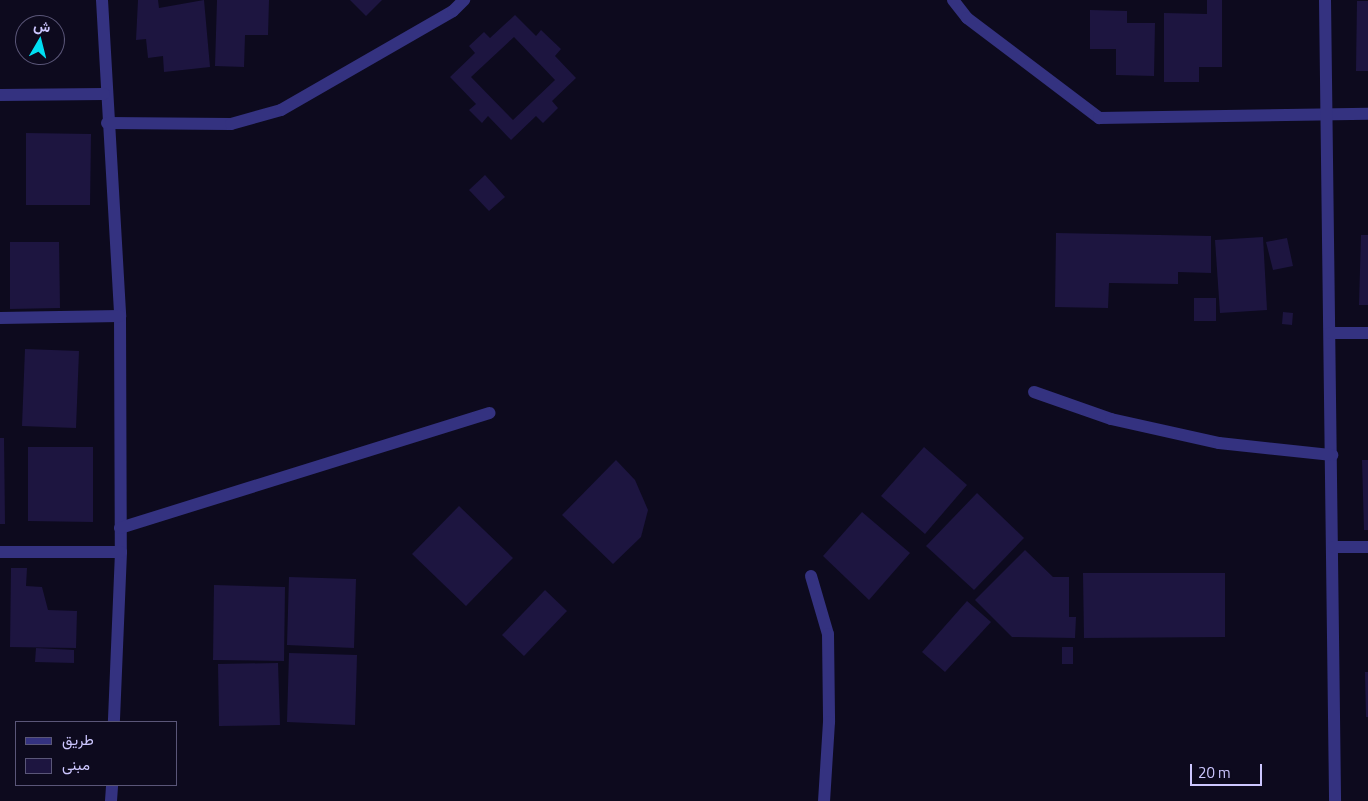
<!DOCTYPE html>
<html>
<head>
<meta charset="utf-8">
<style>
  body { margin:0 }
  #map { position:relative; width:1368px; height:801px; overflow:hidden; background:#0d0a1e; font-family:"Titillium Web",Vazirmatn,sans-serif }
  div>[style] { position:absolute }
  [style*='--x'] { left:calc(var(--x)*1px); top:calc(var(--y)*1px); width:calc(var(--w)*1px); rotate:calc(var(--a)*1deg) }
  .building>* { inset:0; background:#1d1540 }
  .minor>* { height:12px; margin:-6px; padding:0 6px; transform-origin:6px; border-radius:6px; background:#343280 }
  span { translate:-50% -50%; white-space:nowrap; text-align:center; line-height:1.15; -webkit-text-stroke:4.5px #0d0a1e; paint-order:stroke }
  .legend { position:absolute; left:15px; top:721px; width:162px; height:65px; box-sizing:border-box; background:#0d0a1e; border:1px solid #5a5678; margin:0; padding:6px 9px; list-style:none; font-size:15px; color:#cdc7ff }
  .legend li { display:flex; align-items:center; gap:10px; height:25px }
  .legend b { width:25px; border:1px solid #5a5678 }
  .north { position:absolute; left:15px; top:15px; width:50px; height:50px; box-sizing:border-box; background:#0d0a1e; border:1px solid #5a5678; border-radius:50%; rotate:8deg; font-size:14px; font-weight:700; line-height:20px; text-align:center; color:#cdc7ff }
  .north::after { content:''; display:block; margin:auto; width:18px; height:22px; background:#00def2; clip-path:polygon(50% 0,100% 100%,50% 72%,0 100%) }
  .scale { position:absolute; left:1190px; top:764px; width:72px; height:22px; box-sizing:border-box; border:2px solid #cdc7ff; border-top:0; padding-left:6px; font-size:15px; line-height:18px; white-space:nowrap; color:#cdc7ff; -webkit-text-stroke:4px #0d0a1e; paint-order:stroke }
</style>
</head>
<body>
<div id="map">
  <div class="building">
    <i style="clip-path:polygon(138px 0,158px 0,159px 8px,204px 0,210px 67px,164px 72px,163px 56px,148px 58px,146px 39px,136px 40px)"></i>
    <i style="clip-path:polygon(217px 0,269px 0,268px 35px,245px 35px,244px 67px,215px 66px)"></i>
    <i style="clip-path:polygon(350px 0,382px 0,366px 16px)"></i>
    <i style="clip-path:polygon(1207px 0,1222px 0,1222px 67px,1199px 67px,1199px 82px,1164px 82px,1164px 13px,1207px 14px)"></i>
    <i style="clip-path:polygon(1357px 1px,1368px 1px,1368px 71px,1356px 71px)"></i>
    <i style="clip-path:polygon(1090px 10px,1127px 11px,1127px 23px,1155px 23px,1154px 76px,1116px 75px,1116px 49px,1090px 49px)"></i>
    <i style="clip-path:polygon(evenodd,515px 15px,536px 36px,541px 30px,561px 49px,555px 56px,576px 78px,552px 101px,558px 108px,543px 123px,536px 116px,511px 140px,488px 116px,482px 123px,469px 110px,476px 104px,450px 77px,475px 53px,469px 46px,484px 32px,490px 38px,515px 15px,514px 37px,555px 80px,513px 120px,471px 77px,514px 37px)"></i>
    <i style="clip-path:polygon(26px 133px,91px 134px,90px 205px,26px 205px)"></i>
    <i style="clip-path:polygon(485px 175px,505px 197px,489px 211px,469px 190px)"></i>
    <i style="clip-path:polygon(1056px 233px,1211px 236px,1211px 273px,1178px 272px,1178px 284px,1109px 283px,1108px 308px,1055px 307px)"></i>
    <i style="clip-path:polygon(1361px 235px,1368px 235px,1368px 305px,1359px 305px)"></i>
    <i style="clip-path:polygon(1263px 237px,1267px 310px,1220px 313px,1215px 240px)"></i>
    <i style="clip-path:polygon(1287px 238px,1293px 266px,1273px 270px,1266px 242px)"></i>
    <i style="clip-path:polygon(10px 242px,59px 242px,60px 308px,10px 309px)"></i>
    <i style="clip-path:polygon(1194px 298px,1216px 298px,1216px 321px,1194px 321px)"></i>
    <i style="clip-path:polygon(1283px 312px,1293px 313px,1292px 325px,1282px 324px)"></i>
    <i style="clip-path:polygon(25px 349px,79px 351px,76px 428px,22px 426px)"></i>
    <i style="clip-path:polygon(0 438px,4px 438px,5px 524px,0 524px)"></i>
    <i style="clip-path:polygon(28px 447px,93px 447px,93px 522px,28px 521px)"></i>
    <i style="clip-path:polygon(924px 447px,967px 485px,925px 534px,881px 496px)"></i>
    <i style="clip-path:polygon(616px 460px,635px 480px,648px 510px,641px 537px,613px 564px,562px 515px)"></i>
    <i style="clip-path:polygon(1362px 460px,1368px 460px,1368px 530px,1364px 530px)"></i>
    <i style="clip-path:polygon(977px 493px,1024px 538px,974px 590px,926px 546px)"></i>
    <i style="clip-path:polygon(459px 506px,513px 558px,466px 606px,412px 554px)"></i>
    <i style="clip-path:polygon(862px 512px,910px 553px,869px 600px,823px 556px)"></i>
    <i style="clip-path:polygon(1025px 550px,1053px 577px,1069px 577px,1069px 617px,1076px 617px,1075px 638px,1012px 637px,975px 600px)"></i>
    <i style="clip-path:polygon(11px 568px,27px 568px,26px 586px,42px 587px,48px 610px,77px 611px,76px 648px,10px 647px)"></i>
    <i style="clip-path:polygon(1083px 573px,1225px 573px,1225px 637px,1084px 638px)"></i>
    <i style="clip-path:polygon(289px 577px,356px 579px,354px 648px,287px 645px)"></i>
    <i style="clip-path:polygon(214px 585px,285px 587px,284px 661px,213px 660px)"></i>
    <i style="clip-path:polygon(545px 590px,567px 611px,524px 656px,502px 635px)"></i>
    <i style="clip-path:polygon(967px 601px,991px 622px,945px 672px,922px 652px)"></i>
    <i style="clip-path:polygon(1062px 647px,1073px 647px,1073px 664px,1062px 664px)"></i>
    <i style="clip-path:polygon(36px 648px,74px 650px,74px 663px,35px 662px)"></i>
    <i style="clip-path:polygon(289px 653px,357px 655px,355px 725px,287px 722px)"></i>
    <i style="clip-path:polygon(278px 663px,280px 725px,219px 726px,218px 664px)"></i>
    <i style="clip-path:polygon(1365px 672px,1368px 672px,1368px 717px,1366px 717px)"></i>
  </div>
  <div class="minor">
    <i style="--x:102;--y:0;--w:317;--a:86.7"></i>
    <i style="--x:120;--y:316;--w:236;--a:89.8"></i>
    <i style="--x:121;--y:552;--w:170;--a:92.4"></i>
    <i style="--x:953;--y:0;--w:23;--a:52"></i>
    <i style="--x:967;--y:18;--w:166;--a:37.1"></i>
    <i style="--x:1099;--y:118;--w:269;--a:-0.9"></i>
    <i style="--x:1325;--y:0;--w:801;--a:89.28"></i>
    <i style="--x:0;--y:95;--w:104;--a:-0.6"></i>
    <i style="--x:107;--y:123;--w:124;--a:0.5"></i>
    <i style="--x:231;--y:124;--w:52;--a:-15.6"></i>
    <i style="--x:281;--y:110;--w:198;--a:-29.9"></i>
    <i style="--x:453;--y:11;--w:16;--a:-45"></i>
    <i style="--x:0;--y:318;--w:120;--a:-1"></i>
    <i style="--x:1330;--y:333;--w:38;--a:0"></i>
    <i style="--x:1034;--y:392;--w:82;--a:19.3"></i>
    <i style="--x:1111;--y:419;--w:111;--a:12.5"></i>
    <i style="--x:1219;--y:443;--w:114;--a:6.1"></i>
    <i style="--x:120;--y:528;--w:387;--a:-17.3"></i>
    <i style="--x:1333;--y:547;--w:35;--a:0"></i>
    <i style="--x:0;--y:552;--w:121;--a:0"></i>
    <i style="--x:811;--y:576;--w:60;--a:73.7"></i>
    <i style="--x:828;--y:634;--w:88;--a:89.3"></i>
    <i style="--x:829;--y:722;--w:79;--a:93.6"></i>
    <i style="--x:111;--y:801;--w:16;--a:-86"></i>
  </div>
  <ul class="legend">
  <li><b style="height:6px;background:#343280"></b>طريق</li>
  <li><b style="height:14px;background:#1d1540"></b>مبنى</li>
  </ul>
  <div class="north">ش</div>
  <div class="scale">20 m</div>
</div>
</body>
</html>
